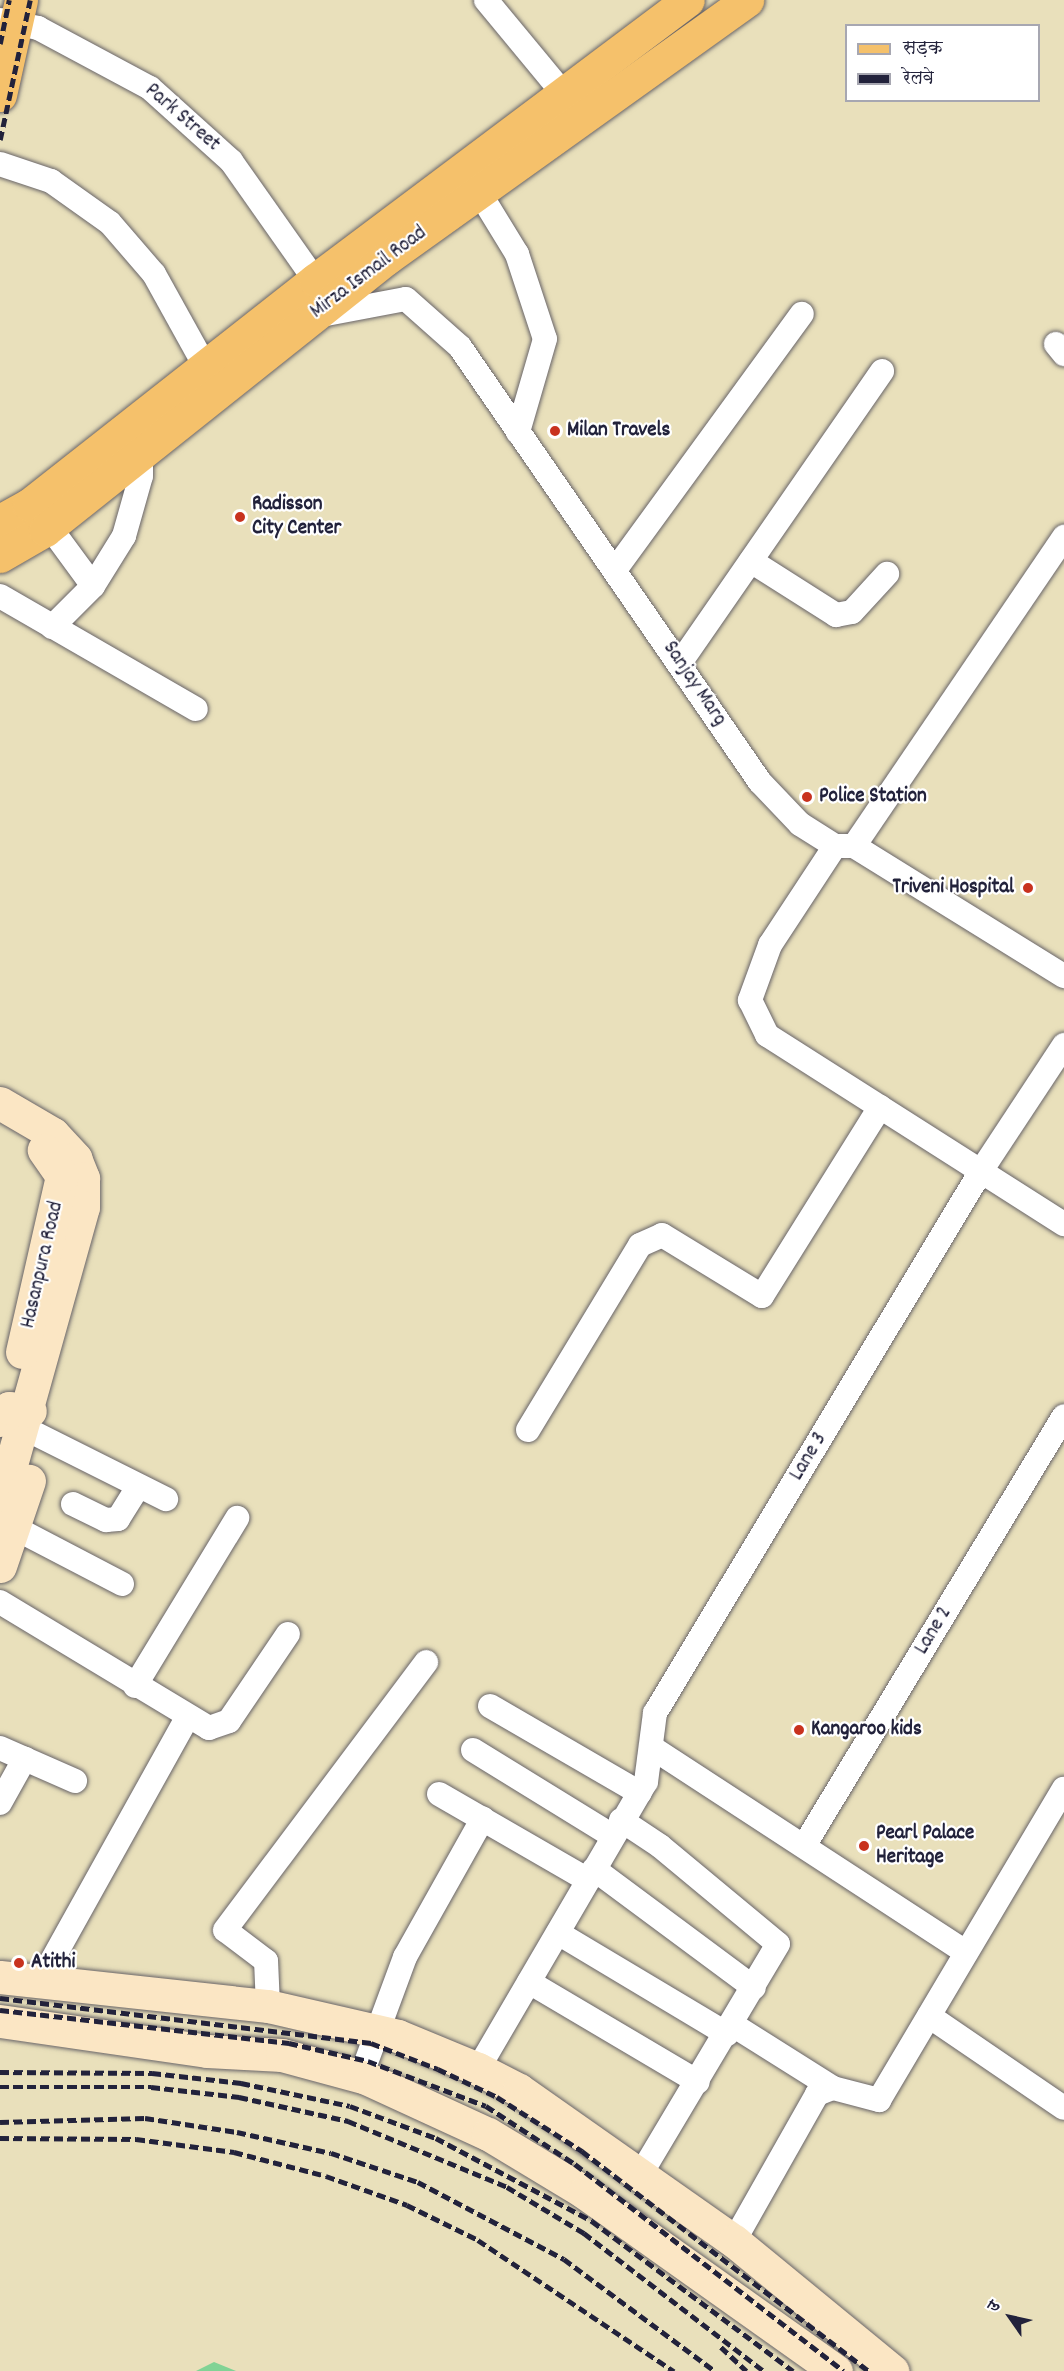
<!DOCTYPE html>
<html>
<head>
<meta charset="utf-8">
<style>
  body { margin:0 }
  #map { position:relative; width:1064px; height:2371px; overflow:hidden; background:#e9e0bb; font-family:Dekko,"Playpen Sans Deva",sans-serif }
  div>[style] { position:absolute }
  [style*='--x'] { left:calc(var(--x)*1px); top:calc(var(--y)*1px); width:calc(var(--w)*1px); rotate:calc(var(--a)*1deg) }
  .green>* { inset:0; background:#81d395 }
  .roads { filter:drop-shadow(0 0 2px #686468) drop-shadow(0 0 2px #686468) }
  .street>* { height:24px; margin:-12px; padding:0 12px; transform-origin:12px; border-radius:12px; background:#fff }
  .secondary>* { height:33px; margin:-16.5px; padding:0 16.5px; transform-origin:16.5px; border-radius:16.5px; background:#fbe6c4 }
  .primary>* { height:33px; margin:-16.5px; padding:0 16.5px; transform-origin:16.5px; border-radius:16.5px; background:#f5c16b }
  .rail>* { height:4.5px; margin-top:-2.25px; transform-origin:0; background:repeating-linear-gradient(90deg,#22223b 0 9px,transparent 0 13.5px) }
  .dots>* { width:16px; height:16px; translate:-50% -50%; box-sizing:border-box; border:3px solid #fff; border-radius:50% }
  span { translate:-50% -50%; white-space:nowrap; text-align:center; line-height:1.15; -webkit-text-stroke:4.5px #fff; paint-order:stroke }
  .street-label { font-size:21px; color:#22223b }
  .poi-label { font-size:21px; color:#22223b; font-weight:700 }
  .left { translate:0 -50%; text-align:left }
  .right { translate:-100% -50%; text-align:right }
  .legend { position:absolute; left:845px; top:24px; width:195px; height:78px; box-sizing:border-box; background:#fff; border:2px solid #a7a7b1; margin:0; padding:8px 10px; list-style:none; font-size:18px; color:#22223b }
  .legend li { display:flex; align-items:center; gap:12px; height:30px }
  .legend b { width:30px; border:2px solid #a7a7b1 }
  .north { position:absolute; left:980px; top:2287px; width:60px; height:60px; -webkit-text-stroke:4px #fff; paint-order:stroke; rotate:304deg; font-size:16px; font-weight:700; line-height:24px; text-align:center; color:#22223b }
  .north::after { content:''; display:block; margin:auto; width:21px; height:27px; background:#22223b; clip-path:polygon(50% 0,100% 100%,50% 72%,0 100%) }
</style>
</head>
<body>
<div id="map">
  <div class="green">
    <i style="clip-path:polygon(214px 2362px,236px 2371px,196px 2371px)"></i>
  </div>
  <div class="roads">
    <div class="street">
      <i style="--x:486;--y:0;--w:121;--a:50.4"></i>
      <i style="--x:0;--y:20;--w:39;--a:12"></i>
      <i style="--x:38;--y:28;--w:127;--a:28.2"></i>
      <i style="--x:150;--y:88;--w:109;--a:42"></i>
      <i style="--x:231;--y:161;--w:146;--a:54.8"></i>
      <i style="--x:0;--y:164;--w:54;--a:18.4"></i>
      <i style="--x:51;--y:181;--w:72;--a:35.4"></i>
      <i style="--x:110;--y:223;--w:67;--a:49.2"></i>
      <i style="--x:154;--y:274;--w:105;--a:61"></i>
      <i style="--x:479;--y:192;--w:73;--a:58.5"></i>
      <i style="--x:517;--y:254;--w:89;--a:71.8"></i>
      <i style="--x:545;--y:339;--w:97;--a:106.2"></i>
      <i style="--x:321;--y:315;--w:86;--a:-10.7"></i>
      <i style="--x:406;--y:299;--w:72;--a:41.6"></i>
      <i style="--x:460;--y:347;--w:528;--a:55.41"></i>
      <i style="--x:760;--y:782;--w:58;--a:46.4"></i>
      <i style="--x:800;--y:824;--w:41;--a:32.2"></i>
      <i style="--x:835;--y:846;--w:19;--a:0"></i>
      <i style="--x:854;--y:846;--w:247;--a:31.8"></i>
      <i style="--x:1056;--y:344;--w:13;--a:51"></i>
      <i style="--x:49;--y:526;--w:74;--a:53.7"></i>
      <i style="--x:751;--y:561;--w:101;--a:32.4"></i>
      <i style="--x:836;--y:615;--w:16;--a:-11"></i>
      <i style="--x:852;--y:612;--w:52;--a:-47.4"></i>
      <i style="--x:615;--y:570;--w:317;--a:-53.9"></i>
      <i style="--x:0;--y:596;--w:226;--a:30"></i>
      <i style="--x:52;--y:627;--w:58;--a:-45"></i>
      <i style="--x:93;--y:586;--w:59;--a:-58.2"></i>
      <i style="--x:124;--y:536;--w:62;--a:-74.2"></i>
      <i style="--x:141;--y:476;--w:24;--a:-90"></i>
      <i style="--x:680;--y:663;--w:355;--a:-55.3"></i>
      <i style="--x:835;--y:846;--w:118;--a:123.3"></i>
      <i style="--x:770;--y:945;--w:59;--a:110"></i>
      <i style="--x:750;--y:1000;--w:39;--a:64"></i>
      <i style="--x:767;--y:1035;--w:352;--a:32.5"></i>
      <i style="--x:854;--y:846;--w:374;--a:-55.8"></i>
      <i style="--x:24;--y:1428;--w:159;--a:26.6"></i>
      <i style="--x:528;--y:1430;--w:216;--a:-58.8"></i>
      <i style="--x:640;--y:1245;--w:24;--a:-24"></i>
      <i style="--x:662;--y:1235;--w:117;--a:31.4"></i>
      <i style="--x:762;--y:1296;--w:223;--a:-58"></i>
      <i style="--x:73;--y:1504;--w:37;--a:26"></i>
      <i style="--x:106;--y:1520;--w:12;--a:-5"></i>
      <i style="--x:118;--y:1519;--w:39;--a:-58"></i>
      <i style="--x:13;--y:1527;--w:123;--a:27.6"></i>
      <i style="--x:0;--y:1602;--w:244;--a:31.1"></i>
      <i style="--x:209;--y:1728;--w:21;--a:-19"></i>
      <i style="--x:229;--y:1721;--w:105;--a:-55.9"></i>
      <i style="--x:135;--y:1686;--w:197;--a:-58.7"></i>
      <i style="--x:490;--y:1706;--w:173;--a:30.1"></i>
      <i style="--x:651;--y:1747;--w:376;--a:33.1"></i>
      <i style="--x:0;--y:1748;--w:82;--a:23.7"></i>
      <i style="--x:473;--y:1750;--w:164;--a:31.6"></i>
      <i style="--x:439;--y:1794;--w:172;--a:30"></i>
      <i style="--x:0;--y:1803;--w:51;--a:-60.9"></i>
      <i style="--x:621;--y:1820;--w:47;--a:33.7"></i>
      <i style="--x:660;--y:1846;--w:153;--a:39.7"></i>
      <i style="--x:778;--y:1944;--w:268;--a:120.8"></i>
      <i style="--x:804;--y:1846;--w:502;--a:-58.84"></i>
      <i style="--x:594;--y:1869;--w:199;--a:36.6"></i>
      <i style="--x:558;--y:1933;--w:197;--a:30.9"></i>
      <i style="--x:40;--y:1982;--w:302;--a:-60.9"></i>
      <i style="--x:529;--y:1982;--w:196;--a:30.6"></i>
      <i style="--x:268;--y:2006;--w:45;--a:-92.5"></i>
      <i style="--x:266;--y:1961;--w:51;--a:-142.9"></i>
      <i style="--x:225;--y:1930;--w:335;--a:-53.1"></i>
      <i style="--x:929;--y:2016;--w:163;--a:34.3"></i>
      <i style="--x:733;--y:2025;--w:118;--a:32.2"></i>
      <i style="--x:478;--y:2069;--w:333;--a:-59.7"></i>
      <i style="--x:646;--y:1782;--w:70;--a:-82.6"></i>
      <i style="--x:655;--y:1713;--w:632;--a:-58.97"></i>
      <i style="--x:981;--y:1171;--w:151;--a:-56.6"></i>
      <i style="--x:361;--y:2076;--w:127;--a:-69.7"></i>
      <i style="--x:405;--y:1957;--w:159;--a:-60.7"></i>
      <i style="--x:734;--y:2241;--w:169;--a:-60.5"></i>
      <i style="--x:817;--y:2094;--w:17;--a:-21"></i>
      <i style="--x:833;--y:2088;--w:48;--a:14.6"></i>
      <i style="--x:879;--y:2100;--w:362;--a:-59.3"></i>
    </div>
    <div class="secondary">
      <i style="--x:0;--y:1103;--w:61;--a:30.3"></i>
      <i style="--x:53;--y:1134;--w:33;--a:47"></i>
      <i style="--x:75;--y:1158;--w:22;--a:68"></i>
      <i style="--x:83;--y:1178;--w:29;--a:90"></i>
      <i style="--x:83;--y:1207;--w:309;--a:105.6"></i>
      <i style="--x:22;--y:1352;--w:180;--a:-77.2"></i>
      <i style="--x:62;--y:1176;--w:32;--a:-125"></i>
      <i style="--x:0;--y:1420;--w:15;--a:-53"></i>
      <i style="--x:9;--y:1408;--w:21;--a:8"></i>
      <i style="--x:0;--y:1566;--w:90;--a:-71.2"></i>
      <i style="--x:0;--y:1977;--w:270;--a:6.2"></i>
      <i style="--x:268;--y:2006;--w:133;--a:13"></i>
      <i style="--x:398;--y:2036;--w:87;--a:22.4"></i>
      <i style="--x:478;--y:2069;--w:46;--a:27.1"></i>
      <i style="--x:519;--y:2090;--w:263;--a:35.1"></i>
      <i style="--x:734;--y:2241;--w:205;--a:39.4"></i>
      <i style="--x:0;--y:2021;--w:209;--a:8.2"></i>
      <i style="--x:207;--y:2051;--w:75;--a:3.1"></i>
      <i style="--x:282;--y:2055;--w:87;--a:15.3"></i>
      <i style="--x:366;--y:2078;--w:134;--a:24.7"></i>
      <i style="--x:488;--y:2134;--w:112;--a:31.1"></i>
      <i style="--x:584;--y:2192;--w:309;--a:35.4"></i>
    </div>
    <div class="primary">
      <i style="--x:0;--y:95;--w:97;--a:-77.5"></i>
      <i style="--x:0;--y:521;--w:33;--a:-29"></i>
      <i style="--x:29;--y:505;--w:364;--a:-38.2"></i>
      <i style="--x:315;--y:280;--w:466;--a:-36.9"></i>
      <i style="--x:0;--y:556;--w:52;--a:-30"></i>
      <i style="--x:45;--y:530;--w:437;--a:-38.5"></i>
      <i style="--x:387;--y:258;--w:443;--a:-35.6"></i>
    </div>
  </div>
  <div class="rail">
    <i style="--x:0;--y:44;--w:45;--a:-78.4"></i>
    <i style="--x:0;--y:140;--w:143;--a:-77.9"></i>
    <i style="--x:0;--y:1998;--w:374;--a:6.9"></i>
    <i style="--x:371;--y:2043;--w:72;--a:21.2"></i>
    <i style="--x:438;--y:2069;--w:65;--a:25.4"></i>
    <i style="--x:497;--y:2097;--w:101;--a:32.4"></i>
    <i style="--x:582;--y:2151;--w:362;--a:37.5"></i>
    <i style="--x:0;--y:2010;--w:291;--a:6.5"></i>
    <i style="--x:289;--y:2043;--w:81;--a:12.8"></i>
    <i style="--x:368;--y:2061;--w:126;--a:20.9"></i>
    <i style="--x:486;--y:2106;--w:106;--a:33.1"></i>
    <i style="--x:575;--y:2164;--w:339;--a:37.6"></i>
    <i style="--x:0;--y:2072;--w:152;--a:0.4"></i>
    <i style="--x:152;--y:2073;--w:90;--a:6.4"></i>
    <i style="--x:241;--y:2083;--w:111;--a:11.9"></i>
    <i style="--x:350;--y:2106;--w:92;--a:20.4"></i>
    <i style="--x:436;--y:2138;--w:177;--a:28"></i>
    <i style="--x:592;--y:2221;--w:251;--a:36.7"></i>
    <i style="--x:0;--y:2087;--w:151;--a:0"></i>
    <i style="--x:151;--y:2087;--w:89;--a:6.5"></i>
    <i style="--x:239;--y:2097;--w:112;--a:12.4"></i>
    <i style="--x:348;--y:2121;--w:172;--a:22.5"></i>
    <i style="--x:507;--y:2187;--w:90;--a:30.9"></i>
    <i style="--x:584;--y:2233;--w:227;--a:37.5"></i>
    <i style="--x:0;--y:2122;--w:145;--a:-1.6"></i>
    <i style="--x:145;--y:2118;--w:93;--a:8.7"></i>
    <i style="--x:237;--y:2132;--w:96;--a:12.6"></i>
    <i style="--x:331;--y:2153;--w:92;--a:18.4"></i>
    <i style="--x:418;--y:2182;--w:165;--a:27.8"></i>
    <i style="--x:564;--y:2259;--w:188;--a:36.6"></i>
    <i style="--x:0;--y:2138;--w:136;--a:0.4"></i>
    <i style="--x:136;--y:2139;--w:99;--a:7.6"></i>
    <i style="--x:234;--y:2152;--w:95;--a:14.6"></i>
    <i style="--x:326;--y:2176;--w:86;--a:19.7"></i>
    <i style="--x:407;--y:2205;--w:79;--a:26.2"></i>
    <i style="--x:478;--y:2240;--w:236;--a:33.8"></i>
    <i style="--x:721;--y:2347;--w:35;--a:43"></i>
  </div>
  <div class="dots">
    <i style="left:555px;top:431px;background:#c8321e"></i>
    <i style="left:240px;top:517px;background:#c8321e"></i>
    <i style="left:807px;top:797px;background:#c8321e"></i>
    <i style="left:1028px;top:888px;background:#c8321e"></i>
    <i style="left:799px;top:1730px;background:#c8321e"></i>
    <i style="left:864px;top:1846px;background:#c8321e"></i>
    <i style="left:19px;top:1963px;background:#c8321e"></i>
  </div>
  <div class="street-label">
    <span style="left:182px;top:118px;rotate:41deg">Park Street</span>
    <span style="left:369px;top:273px;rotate:-37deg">Mirza Ismail Road</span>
    <span style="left:694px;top:684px;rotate:56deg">Sanjay Marg</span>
    <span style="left:43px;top:1265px;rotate:-77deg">Hasanpura Road</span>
    <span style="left:809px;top:1457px;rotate:-59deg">Lane 3</span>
    <span style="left:934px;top:1631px;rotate:-59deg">Lane 2</span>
  </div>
  <div class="poi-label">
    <span class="left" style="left:567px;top:431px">Milan Travels</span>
    <span class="left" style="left:252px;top:517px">Radisson<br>City Center</span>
    <span class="left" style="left:819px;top:797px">Police Station</span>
    <span class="right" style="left:1014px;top:888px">Triveni Hospital</span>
    <span class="left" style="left:811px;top:1730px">Kangaroo kids</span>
    <span class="left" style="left:876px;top:1846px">Pearl Palace<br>Heritage</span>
    <span class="left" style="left:31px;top:1963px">Atithi</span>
  </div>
  <ul class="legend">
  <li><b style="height:8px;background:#f5c16b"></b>सड़क</li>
  <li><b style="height:8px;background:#22223b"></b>रेलवे</li>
  </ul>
  <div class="north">उ</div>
</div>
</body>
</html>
